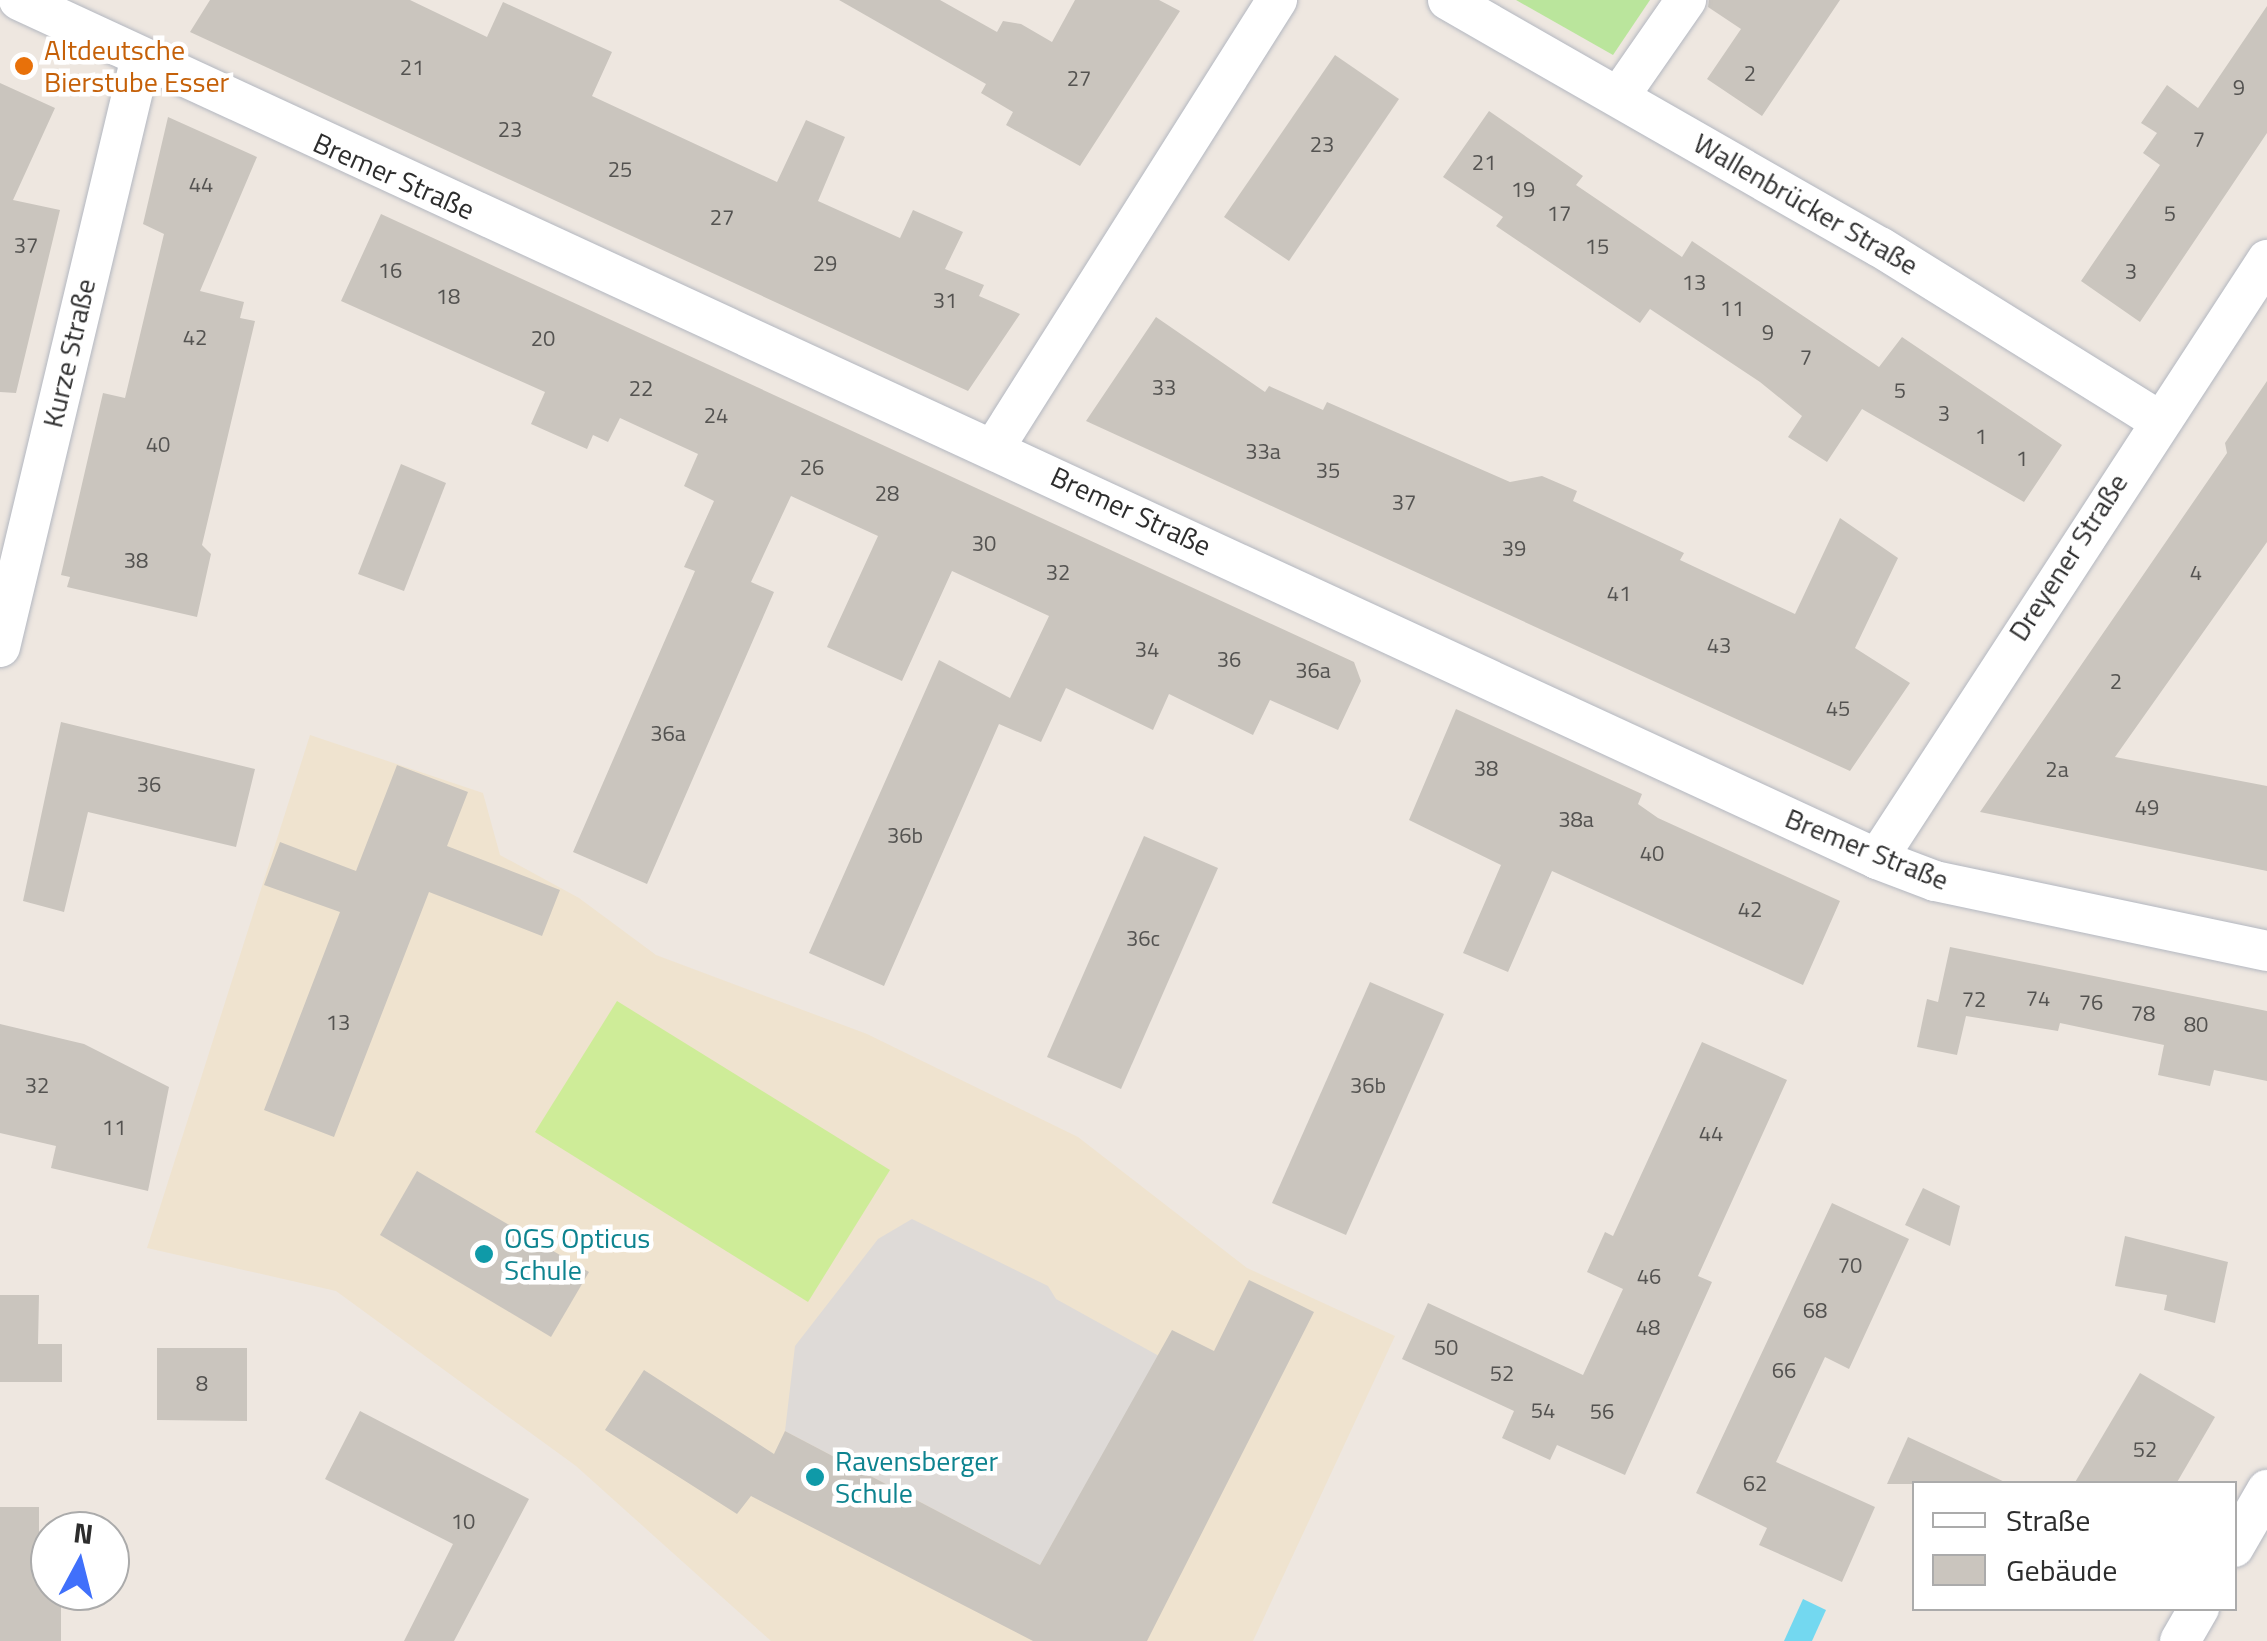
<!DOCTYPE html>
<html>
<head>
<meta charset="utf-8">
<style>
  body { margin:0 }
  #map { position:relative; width:2267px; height:1641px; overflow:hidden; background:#eee7e0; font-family:"Titillium Web",sans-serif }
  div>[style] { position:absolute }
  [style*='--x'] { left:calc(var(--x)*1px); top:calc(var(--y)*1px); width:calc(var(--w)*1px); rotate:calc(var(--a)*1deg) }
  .education>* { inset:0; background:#efe3cf }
  .green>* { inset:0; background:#bae59c }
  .pitch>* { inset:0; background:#ceec98 }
  .plaza>* { inset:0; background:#dedad7 }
  .water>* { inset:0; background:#73d8f0 }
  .building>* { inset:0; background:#cac5be }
  .roads { filter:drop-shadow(0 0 2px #b3b7c0) drop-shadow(0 0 2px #b3b7c0) }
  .minor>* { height:40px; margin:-20px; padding:0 20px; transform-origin:20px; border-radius:20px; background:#fff }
  .dots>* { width:28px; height:28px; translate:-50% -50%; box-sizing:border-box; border:5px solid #fff; border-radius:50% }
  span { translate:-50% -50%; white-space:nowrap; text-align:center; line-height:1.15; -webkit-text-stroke:9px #fff; paint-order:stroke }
  .number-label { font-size:22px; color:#545351 }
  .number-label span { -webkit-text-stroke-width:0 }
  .food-label { font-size:28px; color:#c56008 }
  .left { translate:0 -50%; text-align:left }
  .street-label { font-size:28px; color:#2d2d2d }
  .culture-label { font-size:28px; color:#0d838f }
  .legend { position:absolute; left:1912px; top:1481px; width:325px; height:130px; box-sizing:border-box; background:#fff; border:2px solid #ababab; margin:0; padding:12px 18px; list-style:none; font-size:30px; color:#2d2d2d }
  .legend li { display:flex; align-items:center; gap:20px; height:50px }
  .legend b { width:50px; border:2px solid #ababab }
  .north { position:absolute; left:30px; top:1511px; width:100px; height:100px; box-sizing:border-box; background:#fff; border:2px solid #ababab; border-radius:50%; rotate:7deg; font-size:28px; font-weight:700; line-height:40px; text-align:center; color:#2d2d2d }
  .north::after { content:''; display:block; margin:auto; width:35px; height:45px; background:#4070fb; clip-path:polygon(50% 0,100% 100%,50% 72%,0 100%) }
</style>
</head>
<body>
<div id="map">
  <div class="education">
    <i style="clip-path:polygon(310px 735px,483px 793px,500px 855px,579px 898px,656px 955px,867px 1034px,1078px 1137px,1247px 1268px,1395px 1336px,1253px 1641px,771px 1641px,576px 1466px,336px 1291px,147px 1248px)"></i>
  </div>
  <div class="green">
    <i style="clip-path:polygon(1516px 0,1650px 0,1613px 55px)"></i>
  </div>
  <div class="pitch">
    <i style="clip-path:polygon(617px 1001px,890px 1170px,808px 1302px,535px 1132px)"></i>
  </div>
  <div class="plaza">
    <i style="clip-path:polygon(912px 1219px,1048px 1286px,1056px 1299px,1159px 1356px,1040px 1565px,785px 1431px,795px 1346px,878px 1239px)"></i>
  </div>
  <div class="water">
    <i style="clip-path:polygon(1803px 1599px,1826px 1610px,1812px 1641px,1784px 1641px)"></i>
  </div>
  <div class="building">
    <i style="clip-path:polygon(210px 0,410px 0,487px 37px,503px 2px,612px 52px,592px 96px,777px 182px,806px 120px,845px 137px,818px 201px,900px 238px,913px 210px,963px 232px,945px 269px,984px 285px,979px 296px,1020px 314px,968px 391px,190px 32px)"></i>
    <i style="clip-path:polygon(839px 0,940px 0,997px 32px,1003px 21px,1021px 24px,1052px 42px,1075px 0,1159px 0,1180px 11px,1080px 166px,1006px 125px,1013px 112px,981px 93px,986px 84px)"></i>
    <i style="clip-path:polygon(1709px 0,1840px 0,1762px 116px,1707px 79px,1741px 29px,1708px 7px)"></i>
    <i style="clip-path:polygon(2267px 6px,2267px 133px,2140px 322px,2081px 281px,2160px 165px,2143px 153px,2157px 133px,2141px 123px,2167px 85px,2198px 108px)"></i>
    <i style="clip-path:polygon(1335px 55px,1399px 99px,1289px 261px,1224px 217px)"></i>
    <i style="clip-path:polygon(0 83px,55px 108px,13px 200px,60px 210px,16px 393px,0 392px)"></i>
    <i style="clip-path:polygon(1489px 111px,1583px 176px,1576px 185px,1682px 257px,1692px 241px,1879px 367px,1902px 337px,2062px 445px,2024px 502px,1862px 409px,1827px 462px,1788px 437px,1802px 416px,1760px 382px,1650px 309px,1640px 323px,1496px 226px,1503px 217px,1443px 177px)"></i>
    <i style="clip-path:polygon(168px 117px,257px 157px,200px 291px,244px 302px,240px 318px,255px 321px,202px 545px,211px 554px,197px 617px,67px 587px,70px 577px,61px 575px,103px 393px,125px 398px,164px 234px,143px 224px)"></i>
    <i style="clip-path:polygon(381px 214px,1354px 662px,1361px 681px,1338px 730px,1270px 700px,1253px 735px,1169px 694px,1153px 730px,1066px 688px,1041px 742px,999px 724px,884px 986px,809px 953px,939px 660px,1010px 698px,1049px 616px,952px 571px,902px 681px,827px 647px,878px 536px,791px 496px,751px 582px,774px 592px,647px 884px,573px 852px,695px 571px,684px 567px,714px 501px,684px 486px,698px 454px,620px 418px,608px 442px,593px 435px,587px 449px,531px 424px,545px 392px,341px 301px)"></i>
    <i style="clip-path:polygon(1156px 317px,1265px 392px,1269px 386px,1323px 410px,1327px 402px,1510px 482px,1542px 476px,1577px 491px,1573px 501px,1684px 553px,1680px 560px,1795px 614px,1840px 518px,1898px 558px,1855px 648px,1910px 683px,1850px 771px,1086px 421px)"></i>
    <i style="clip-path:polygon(2267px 381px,2267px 542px,2115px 757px,2267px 786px,2267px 871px,1980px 812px,2227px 453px,2225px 443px)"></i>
    <i style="clip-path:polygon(401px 464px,446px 483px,404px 591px,358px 574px)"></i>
    <i style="clip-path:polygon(1456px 709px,1642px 794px,1638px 804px,1658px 818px,1840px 901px,1803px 985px,1552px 871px,1508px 972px,1463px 953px,1501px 865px,1409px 820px)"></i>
    <i style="clip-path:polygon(61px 722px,255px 769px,236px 847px,88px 812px,64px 912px,23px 901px)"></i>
    <i style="clip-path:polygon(397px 765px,468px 792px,447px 846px,560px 890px,542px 936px,429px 892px,334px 1137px,264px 1110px,340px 912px,264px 885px,280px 842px,356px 871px)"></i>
    <i style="clip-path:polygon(1144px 836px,1218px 868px,1121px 1089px,1047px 1057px)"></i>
    <i style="clip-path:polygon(1950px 947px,2267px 1011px,2267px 1081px,2214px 1070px,2210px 1086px,2158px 1075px,2164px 1045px,2060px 1023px,2058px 1031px,1966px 1016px,1957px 1055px,1917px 1047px,1927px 999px,1938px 1002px)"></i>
    <i style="clip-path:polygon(1370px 982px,1444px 1014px,1346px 1235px,1272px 1203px)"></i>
    <i style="clip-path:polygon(0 1024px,84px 1044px,169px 1087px,148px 1191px,51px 1168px,56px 1146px,0 1133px)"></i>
    <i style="clip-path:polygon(1702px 1042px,1787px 1080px,1698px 1276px,1712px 1282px,1625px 1475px,1557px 1445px,1550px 1460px,1502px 1438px,1514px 1411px,1402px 1359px,1428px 1303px,1583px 1375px,1623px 1289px,1587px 1272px,1605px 1232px,1613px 1236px)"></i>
    <i style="clip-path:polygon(417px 1171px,589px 1272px,551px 1337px,380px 1235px)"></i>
    <i style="clip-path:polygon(1923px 1188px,1960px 1206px,1950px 1246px,1905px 1225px)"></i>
    <i style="clip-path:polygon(1832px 1203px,1909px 1239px,1849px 1369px,1825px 1357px,1776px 1462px,1875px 1507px,1842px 1582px,1759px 1545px,1767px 1528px,1696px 1493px)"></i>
    <i style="clip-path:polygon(2125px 1236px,2228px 1262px,2215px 1323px,2164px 1310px,2167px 1295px,2115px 1286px)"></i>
    <i style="clip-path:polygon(1249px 1280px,1314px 1312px,1147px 1641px,1033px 1641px,751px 1496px,737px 1514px,605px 1430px,644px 1370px,774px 1454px,785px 1431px,1040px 1565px,1172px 1330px,1214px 1351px)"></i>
    <i style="clip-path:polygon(0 1295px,39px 1295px,38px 1344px,62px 1344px,62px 1382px,0 1382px)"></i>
    <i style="clip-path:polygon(157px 1348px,247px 1348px,247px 1421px,157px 1420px)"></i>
    <i style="clip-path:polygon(2140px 1373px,2215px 1417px,2176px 1484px,2074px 1484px)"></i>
    <i style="clip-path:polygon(360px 1411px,529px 1499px,454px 1641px,404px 1641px,453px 1544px,325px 1479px)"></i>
    <i style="clip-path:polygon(1908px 1437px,2009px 1484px,1887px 1484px)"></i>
    <i style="clip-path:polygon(0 1507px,39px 1507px,39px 1575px,50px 1575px,50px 1591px,61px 1591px,61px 1641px,0 1641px)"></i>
  </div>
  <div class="roads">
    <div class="minor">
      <i style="--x:19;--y:0;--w:2047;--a:24.81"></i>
      <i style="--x:1877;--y:859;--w:62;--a:20.8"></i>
      <i style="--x:1935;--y:881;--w:339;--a:11.9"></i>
      <i style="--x:1448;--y:0;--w:498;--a:29.8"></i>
      <i style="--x:1880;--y:247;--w:327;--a:31.9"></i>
      <i style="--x:1620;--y:95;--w:116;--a:-55.2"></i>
      <i style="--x:994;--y:448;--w:530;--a:-57.72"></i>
      <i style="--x:0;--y:647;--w:602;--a:-76.56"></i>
      <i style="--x:1877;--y:859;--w:715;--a:-56.93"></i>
      <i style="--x:2234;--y:1547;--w:66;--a:-59.9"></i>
      <i style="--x:2180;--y:1641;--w:38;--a:-60"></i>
    </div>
  </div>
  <div class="dots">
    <i style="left:24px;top:66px;background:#e8710a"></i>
    <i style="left:484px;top:1254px;background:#0f9aa8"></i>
    <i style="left:815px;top:1477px;background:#0f9aa8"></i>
  </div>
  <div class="number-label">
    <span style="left:412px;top:68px">21</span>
    <span style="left:1750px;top:74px">2</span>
    <span style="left:1079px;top:79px">27</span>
    <span style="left:2239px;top:88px">9</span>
    <span style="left:510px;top:130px">23</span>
    <span style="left:2199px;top:140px">7</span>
    <span style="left:1322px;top:145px">23</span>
    <span style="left:1484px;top:163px">21</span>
    <span style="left:620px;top:170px">25</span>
    <span style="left:201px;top:185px">44</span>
    <span style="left:1523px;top:190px">19</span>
    <span style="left:1559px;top:214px">17</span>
    <span style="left:2170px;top:214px">5</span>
    <span style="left:722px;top:218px">27</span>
    <span style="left:26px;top:246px">37</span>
    <span style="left:1597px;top:247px">15</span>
    <span style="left:825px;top:264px">29</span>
    <span style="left:390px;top:271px">16</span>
    <span style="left:2131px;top:272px">3</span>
    <span style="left:1694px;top:283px">13</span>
    <span style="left:448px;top:297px">18</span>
    <span style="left:945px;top:301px">31</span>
    <span style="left:1732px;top:309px">11</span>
    <span style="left:1768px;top:333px">9</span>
    <span style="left:195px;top:338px">42</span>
    <span style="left:543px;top:339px">20</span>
    <span style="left:1806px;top:358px">7</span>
    <span style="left:1164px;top:388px">33</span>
    <span style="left:641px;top:389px">22</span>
    <span style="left:1900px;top:391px">5</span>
    <span style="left:1944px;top:414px">3</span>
    <span style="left:716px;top:416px">24</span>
    <span style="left:1981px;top:437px">1</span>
    <span style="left:158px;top:445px">40</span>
    <span style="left:1263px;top:452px">33a</span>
    <span style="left:2022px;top:459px">1</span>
    <span style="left:812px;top:468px">26</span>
    <span style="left:1328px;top:471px">35</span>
    <span style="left:887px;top:494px">28</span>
    <span style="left:1404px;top:503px">37</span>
    <span style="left:984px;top:544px">30</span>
    <span style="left:1514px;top:549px">39</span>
    <span style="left:136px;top:561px">38</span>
    <span style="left:1058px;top:573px">32</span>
    <span style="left:2196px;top:573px">4</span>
    <span style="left:1619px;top:594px">41</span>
    <span style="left:1719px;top:646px">43</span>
    <span style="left:1147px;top:650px">34</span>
    <span style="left:1229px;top:660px">36</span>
    <span style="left:1313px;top:671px">36a</span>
    <span style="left:2116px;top:682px">2</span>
    <span style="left:1838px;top:709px">45</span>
    <span style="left:668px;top:734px">36a</span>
    <span style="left:1486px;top:769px">38</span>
    <span style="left:2057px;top:770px">2a</span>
    <span style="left:149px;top:785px">36</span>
    <span style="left:2147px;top:808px">49</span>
    <span style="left:1576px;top:820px">38a</span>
    <span style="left:905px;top:836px">36b</span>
    <span style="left:1652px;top:854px">40</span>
    <span style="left:1750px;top:910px">42</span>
    <span style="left:1143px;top:939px">36c</span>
    <span style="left:2038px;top:999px">74</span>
    <span style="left:1974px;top:1000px">72</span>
    <span style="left:2091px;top:1003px">76</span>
    <span style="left:2143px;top:1014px">78</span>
    <span style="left:338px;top:1023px">13</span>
    <span style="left:2196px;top:1025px">80</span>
    <span style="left:37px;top:1086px">32</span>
    <span style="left:1368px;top:1086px">36b</span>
    <span style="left:114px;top:1128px">11</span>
    <span style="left:1711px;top:1134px">44</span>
    <span style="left:1850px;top:1266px">70</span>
    <span style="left:1649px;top:1277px">46</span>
    <span style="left:1815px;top:1311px">68</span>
    <span style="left:1648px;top:1328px">48</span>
    <span style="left:1446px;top:1348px">50</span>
    <span style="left:1784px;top:1371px">66</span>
    <span style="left:1502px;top:1374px">52</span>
    <span style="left:202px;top:1384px">8</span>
    <span style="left:1543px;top:1411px">54</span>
    <span style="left:1602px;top:1412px">56</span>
    <span style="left:2145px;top:1450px">52</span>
    <span style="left:1755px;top:1484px">62</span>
    <span style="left:463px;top:1522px">10</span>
  </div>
  <div class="food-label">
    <span class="left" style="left:44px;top:66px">Altdeutsche<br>Bierstube Esser</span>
  </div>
  <div class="street-label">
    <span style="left:394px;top:176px;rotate:24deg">Bremer Straße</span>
    <span style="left:1806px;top:204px;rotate:30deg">Wallenbrücker Straße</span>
    <span style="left:69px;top:353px;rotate:-77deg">Kurze Straße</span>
    <span style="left:1131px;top:511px;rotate:25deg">Bremer Straße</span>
    <span style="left:2068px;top:557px;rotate:-57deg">Dreyener Straße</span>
    <span style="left:1867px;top:849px;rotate:22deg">Bremer Straße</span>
  </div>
  <div class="culture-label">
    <span class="left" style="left:504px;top:1254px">OGS Opticus<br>Schule</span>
    <span class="left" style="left:835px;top:1477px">Ravensberger<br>Schule</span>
  </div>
  <ul class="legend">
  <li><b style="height:12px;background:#fff"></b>Straße</li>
  <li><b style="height:28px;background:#cac5be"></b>Gebäude</li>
  </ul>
  <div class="north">N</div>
</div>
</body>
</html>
